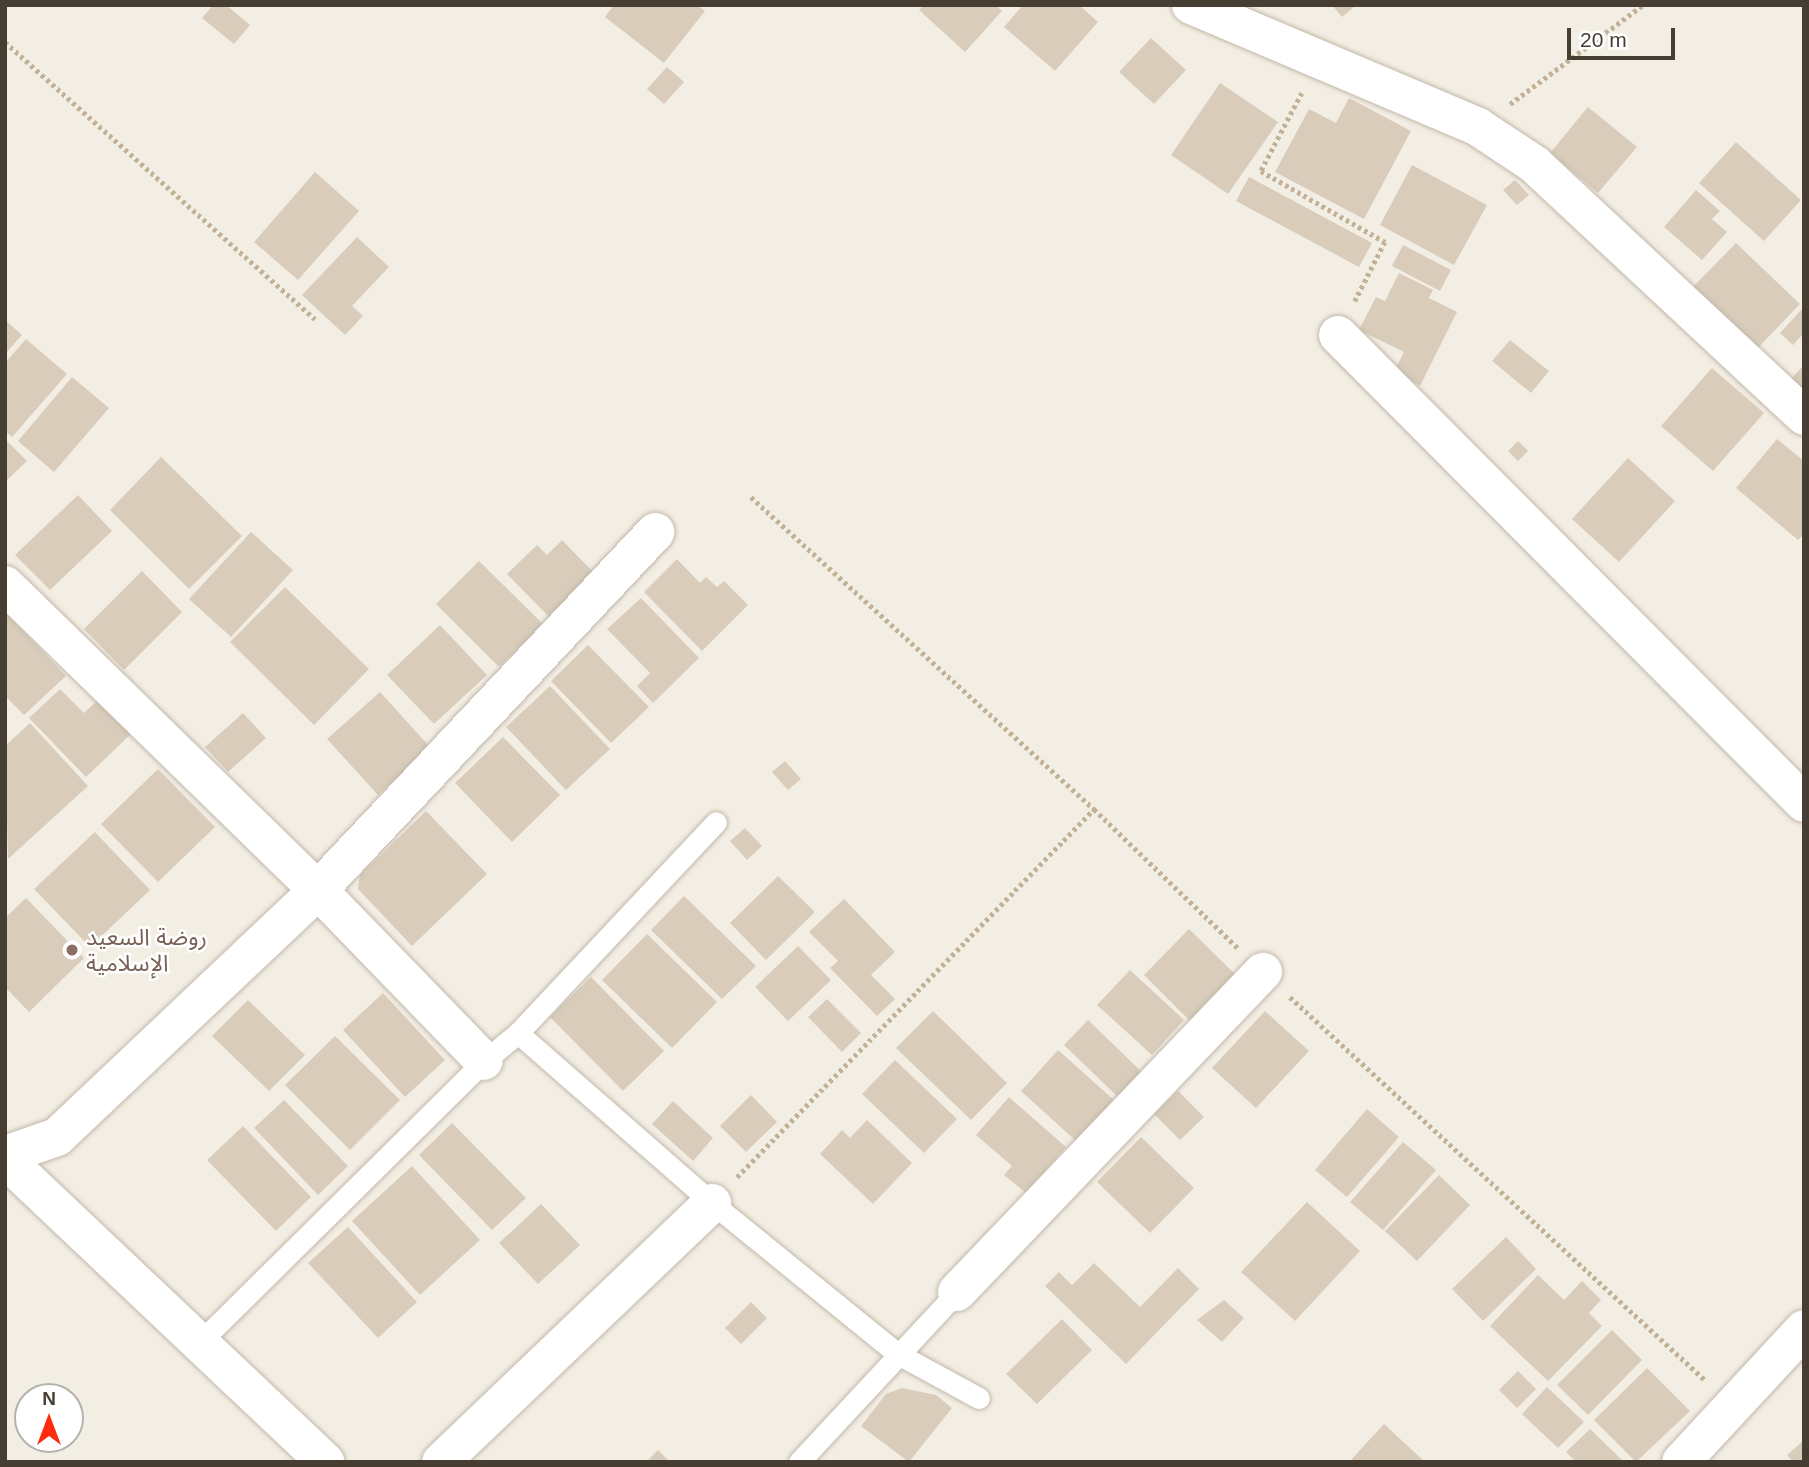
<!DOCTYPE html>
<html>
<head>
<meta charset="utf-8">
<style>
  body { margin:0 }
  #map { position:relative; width:1809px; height:1467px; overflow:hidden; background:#f3eee4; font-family:Arial,"Noto Sans Arabic",sans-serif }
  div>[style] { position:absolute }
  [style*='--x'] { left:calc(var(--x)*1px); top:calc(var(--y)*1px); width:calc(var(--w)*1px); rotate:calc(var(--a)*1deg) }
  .building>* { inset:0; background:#d9ccbb }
  .path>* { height:4.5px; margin-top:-2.25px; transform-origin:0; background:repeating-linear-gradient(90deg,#c2b196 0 3.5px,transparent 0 7px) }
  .roads { filter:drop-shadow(0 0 2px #c2b8a9) drop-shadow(0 0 2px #c2b8a9) }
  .service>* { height:21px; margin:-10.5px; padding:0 10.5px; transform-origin:10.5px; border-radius:10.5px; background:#fff }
  .minor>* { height:38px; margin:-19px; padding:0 19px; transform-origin:19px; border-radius:19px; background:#fff }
  .dots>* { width:19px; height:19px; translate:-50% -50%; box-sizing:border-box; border:4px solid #fff; border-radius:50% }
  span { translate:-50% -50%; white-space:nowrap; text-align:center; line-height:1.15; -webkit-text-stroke:5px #fff; paint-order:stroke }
  .education-label { font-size:23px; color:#785e54 }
  .left { translate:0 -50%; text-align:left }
  .frame { position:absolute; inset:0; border:7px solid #463e33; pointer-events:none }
  .north { position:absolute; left:14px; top:1383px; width:70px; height:70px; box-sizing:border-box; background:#fff; border:2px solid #b5b2ad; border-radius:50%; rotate:0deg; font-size:19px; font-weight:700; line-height:28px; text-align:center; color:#463e33 }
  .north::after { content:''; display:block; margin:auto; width:24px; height:32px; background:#ff2b0f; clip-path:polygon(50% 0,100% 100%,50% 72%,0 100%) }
  .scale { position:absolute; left:1567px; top:28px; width:108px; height:32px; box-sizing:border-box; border:4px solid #463e33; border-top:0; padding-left:9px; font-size:21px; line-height:24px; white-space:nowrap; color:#463e33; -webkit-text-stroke:5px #fff; paint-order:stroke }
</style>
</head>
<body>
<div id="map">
  <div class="building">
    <i style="clip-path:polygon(213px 5px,226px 5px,250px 25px,234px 44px,202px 18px)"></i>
    <i style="clip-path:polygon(614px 5px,697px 5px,705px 11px,664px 63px,605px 17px)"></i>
    <i style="clip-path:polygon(924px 5px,996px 5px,1002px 11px,965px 52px,919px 10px)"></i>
    <i style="clip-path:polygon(1023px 5px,1079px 5px,1098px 22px,1055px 71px,1004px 27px)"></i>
    <i style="clip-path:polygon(1332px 5px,1356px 5px,1342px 17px)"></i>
    <i style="clip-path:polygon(1151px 38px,1186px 70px,1154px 104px,1119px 72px)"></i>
    <i style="clip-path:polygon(667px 67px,684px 82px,664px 104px,647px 89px)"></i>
    <i style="clip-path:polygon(1220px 83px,1278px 122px,1228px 194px,1171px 155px)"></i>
    <i style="clip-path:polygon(1349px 98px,1411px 131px,1364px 219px,1275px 172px,1309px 109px,1336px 123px)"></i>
    <i style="clip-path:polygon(1588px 107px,1637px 147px,1598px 193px,1550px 153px)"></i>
    <i style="clip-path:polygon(1736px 142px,1801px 200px,1764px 241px,1699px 183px)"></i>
    <i style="clip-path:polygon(1412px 165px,1487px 205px,1454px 265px,1380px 225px)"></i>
    <i style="clip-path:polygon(315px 172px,359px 211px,298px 280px,254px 242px)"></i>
    <i style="clip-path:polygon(1249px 177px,1372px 243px,1359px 267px,1236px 201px)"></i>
    <i style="clip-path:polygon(1515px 180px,1529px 195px,1517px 205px,1503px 190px)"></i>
    <i style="clip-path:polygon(1696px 190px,1720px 211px,1712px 219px,1727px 232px,1702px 260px,1664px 227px)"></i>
    <i style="clip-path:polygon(357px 237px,389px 267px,352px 306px,363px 316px,345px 335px,302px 295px)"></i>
    <i style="clip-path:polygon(1736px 243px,1800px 304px,1753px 353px,1689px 291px)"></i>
    <i style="clip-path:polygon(1403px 245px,1451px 270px,1440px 291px,1392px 266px)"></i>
    <i style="clip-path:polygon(1399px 273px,1433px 290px,1429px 298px,1457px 312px,1420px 386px,1394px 372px,1404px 352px,1359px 330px,1376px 297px,1385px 301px)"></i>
    <i style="clip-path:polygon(1804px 307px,1804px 333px,1793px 345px,1780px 333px)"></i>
    <i style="clip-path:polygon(5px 320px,22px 335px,5px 354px)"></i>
    <i style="clip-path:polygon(26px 339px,67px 374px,12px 437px,5px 431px,5px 363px)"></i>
    <i style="clip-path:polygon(1510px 340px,1549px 371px,1531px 393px,1492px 361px)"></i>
    <i style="clip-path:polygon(1804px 365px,1804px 395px,1789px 381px)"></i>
    <i style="clip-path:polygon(1712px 368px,1764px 413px,1713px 471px,1661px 426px)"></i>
    <i style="clip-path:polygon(72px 377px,109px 408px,54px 472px,18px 441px)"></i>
    <i style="clip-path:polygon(5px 439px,27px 461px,5px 482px)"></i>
    <i style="clip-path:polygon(1777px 439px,1804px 461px,1804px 534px,1798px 540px,1736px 488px)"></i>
    <i style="clip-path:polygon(1518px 441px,1528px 451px,1518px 461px,1508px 451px)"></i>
    <i style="clip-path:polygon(161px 457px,242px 536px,189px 589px,110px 510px)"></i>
    <i style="clip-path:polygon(1628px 458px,1675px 501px,1619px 562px,1572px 519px)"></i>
    <i style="clip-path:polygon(78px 495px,112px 531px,50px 590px,15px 555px)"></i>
    <i style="clip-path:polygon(251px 532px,293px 570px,231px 637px,189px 599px)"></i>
    <i style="clip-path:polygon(562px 540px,596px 575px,551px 619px,507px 574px,537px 545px,547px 555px)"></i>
    <i style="clip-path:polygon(677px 559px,700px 583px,706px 577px,717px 587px,724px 581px,748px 605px,702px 651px,644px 592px)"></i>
    <i style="clip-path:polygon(479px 561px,543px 624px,499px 667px,436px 604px)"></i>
    <i style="clip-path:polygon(142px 571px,182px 612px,124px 670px,84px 629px)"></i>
    <i style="clip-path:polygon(285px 587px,369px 669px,314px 725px,230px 642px)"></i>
    <i style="clip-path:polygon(641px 598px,699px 658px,653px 703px,637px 686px,650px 673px,607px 629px)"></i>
    <i style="clip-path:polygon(5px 612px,66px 676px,24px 715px,5px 696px)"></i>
    <i style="clip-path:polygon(440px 625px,487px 675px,434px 724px,387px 675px)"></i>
    <i style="clip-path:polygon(588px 645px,649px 707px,611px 743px,551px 681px)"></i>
    <i style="clip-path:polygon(550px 686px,610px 749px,566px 790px,506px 727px)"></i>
    <i style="clip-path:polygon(60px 689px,84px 713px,100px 698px,133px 732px,86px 777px,29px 718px)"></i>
    <i style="clip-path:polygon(380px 692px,430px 747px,378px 795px,327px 739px)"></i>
    <i style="clip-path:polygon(243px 713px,266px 738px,228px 772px,205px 747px)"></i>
    <i style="clip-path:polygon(30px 723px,88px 786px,8px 859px,5px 746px)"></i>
    <i style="clip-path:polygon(503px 737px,560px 795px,512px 842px,455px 783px)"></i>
    <i style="clip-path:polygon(785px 761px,801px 779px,788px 790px,772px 772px)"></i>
    <i style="clip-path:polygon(158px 769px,215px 827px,158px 882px,101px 824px)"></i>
    <i style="clip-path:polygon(426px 811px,487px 874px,412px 946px,358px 889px,360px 875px)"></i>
    <i style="clip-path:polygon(745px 828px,762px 846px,747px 860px,730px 841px)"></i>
    <i style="clip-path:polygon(95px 832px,150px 890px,90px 947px,34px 889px)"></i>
    <i style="clip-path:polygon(778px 876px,815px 912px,766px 960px,730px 923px)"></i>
    <i style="clip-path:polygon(684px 896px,756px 966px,722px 999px,651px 930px)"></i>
    <i style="clip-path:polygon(26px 898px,84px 958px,29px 1012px,5px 987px,5px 918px)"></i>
    <i style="clip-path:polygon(844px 899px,895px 952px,871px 975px,895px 999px,877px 1016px,830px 968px,838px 961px,809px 932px)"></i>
    <i style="clip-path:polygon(1189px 929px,1240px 979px,1194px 1025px,1144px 975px)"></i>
    <i style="clip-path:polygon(647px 934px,717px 1002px,672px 1048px,602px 980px)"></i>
    <i style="clip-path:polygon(798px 946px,831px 980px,788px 1021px,755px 987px)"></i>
    <i style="clip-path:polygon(1130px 970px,1184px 1020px,1152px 1055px,1097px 1005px)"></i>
    <i style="clip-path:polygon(591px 977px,664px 1051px,623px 1091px,550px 1017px)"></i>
    <i style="clip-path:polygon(383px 993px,445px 1060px,405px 1097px,343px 1030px)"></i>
    <i style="clip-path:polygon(827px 999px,861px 1033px,842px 1052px,808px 1017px)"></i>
    <i style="clip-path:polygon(248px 1000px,305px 1055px,269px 1091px,212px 1036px)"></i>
    <i style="clip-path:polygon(933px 1011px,1007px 1083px,971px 1120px,896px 1048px)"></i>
    <i style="clip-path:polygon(1265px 1011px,1309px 1051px,1256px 1108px,1212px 1068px)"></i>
    <i style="clip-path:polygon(1088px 1020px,1143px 1073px,1119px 1098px,1064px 1045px)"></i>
    <i style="clip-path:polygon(335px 1036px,400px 1100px,350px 1150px,285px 1085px)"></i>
    <i style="clip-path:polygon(1058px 1050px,1114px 1100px,1076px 1141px,1021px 1091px)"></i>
    <i style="clip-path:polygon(895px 1060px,957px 1119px,924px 1153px,862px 1094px)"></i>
    <i style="clip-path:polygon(1178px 1091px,1204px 1117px,1180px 1140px,1154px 1114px)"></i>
    <i style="clip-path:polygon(751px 1095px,777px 1122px,746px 1152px,720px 1126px)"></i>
    <i style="clip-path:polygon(1009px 1097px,1066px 1147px,1026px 1193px,1004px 1175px,1012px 1166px,976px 1135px)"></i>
    <i style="clip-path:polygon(284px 1100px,348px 1166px,318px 1195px,254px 1128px)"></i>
    <i style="clip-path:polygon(673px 1101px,713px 1138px,693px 1161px,652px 1124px)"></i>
    <i style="clip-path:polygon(1367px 1109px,1399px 1137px,1347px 1197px,1315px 1170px)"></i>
    <i style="clip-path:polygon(867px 1120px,912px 1163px,873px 1204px,820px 1154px,842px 1130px,850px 1138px)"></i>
    <i style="clip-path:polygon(452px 1123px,526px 1198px,492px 1230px,419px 1155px)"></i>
    <i style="clip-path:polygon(243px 1126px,311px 1197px,276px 1231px,207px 1160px)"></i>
    <i style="clip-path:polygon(1141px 1137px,1194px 1188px,1150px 1233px,1097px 1182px)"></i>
    <i style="clip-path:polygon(1403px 1142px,1436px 1170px,1383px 1230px,1350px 1202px)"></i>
    <i style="clip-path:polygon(412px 1166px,480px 1240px,420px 1295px,352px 1221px)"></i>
    <i style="clip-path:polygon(1439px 1175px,1470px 1205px,1417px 1261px,1385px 1231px)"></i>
    <i style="clip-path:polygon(1307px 1202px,1360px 1251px,1295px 1321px,1241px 1272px)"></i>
    <i style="clip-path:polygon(541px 1204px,580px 1245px,538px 1284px,499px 1243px)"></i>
    <i style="clip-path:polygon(348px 1227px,417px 1302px,378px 1338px,308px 1263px)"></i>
    <i style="clip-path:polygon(1506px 1237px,1536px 1269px,1483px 1321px,1452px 1289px)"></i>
    <i style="clip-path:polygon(1094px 1263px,1140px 1307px,1178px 1268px,1199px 1289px,1126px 1364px,1045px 1286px,1059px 1272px,1072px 1285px)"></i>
    <i style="clip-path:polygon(1538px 1275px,1564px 1300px,1582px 1281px,1601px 1300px,1589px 1313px,1602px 1326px,1548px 1381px,1490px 1326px)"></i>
    <i style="clip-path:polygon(1224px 1300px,1244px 1318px,1222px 1342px,1197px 1320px)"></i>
    <i style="clip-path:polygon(751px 1302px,767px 1318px,741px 1344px,725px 1328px)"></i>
    <i style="clip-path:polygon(1062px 1319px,1092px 1350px,1037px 1404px,1006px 1374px)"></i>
    <i style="clip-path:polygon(1612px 1330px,1642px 1360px,1588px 1415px,1557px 1385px)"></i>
    <i style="clip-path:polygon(1647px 1368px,1690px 1411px,1636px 1462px,1594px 1420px)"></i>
    <i style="clip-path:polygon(1518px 1371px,1536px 1389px,1517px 1408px,1499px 1390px)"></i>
    <i style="clip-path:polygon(1547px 1387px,1584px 1422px,1558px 1448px,1522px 1414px)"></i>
    <i style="clip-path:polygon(902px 1388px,936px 1395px,952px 1408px,909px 1462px,861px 1426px,886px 1394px)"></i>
    <i style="clip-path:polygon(1384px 1424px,1425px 1462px,1349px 1462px)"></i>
    <i style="clip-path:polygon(1590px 1429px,1624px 1462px,1576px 1462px,1566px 1452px)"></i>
    <i style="clip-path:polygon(1804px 1440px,1804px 1462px,1793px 1462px,1787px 1455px)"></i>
    <i style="clip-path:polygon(658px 1450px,670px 1462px,646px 1462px)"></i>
  </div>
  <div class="path">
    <i style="--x:5;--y:42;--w:416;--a:41.8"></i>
    <i style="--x:1302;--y:93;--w:88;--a:117.7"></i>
    <i style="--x:1261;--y:171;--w:143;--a:29.8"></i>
    <i style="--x:1385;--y:242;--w:68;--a:116.9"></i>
    <i style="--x:1510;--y:104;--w:166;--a:-36.7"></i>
    <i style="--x:751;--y:497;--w:464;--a:42.3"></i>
    <i style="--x:1094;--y:809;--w:200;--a:44"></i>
    <i style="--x:1290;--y:997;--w:565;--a:42.7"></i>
    <i style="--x:737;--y:1177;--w:513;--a:-45.87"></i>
  </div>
  <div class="roads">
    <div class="service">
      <i style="--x:518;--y:1033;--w:258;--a:41.2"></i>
      <i style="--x:712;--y:1203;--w:240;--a:39.1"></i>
      <i style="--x:898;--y:1354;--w:92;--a:28.5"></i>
      <i style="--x:199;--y:1343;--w:401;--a:-44.7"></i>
      <i style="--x:484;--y:1061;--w:44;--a:-39.5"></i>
      <i style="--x:518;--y:1033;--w:289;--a:-46.8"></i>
      <i style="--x:799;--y:1462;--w:232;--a:-47.1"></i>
    </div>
    <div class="minor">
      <i style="--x:1191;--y:5;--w:312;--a:23"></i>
      <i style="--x:1478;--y:127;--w:67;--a:33.5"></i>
      <i style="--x:1534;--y:164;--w:369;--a:43"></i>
      <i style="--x:1338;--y:335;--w:660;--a:45.12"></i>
      <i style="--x:5;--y:585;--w:437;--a:44.3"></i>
      <i style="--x:318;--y:890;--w:238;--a:45.9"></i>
      <i style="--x:5;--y:1155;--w:55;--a:-19.1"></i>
      <i style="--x:57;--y:1137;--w:359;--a:-43.4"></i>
      <i style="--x:318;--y:890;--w:492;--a:-46.7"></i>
      <i style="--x:5;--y:1159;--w:441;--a:43.4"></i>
      <i style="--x:957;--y:1292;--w:443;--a:-46.3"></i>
      <i style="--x:441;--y:1462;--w:375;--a:-43.7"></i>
      <i style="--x:1681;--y:1462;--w:181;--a:-47.2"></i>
    </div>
  </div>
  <div class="dots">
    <i style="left:72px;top:950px;background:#8d6e63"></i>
  </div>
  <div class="education-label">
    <span class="left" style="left:86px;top:950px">روضة السعيد<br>الإسلامية</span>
  </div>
  <div class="frame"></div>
  <div class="north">N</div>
  <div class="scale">20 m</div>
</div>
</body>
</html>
